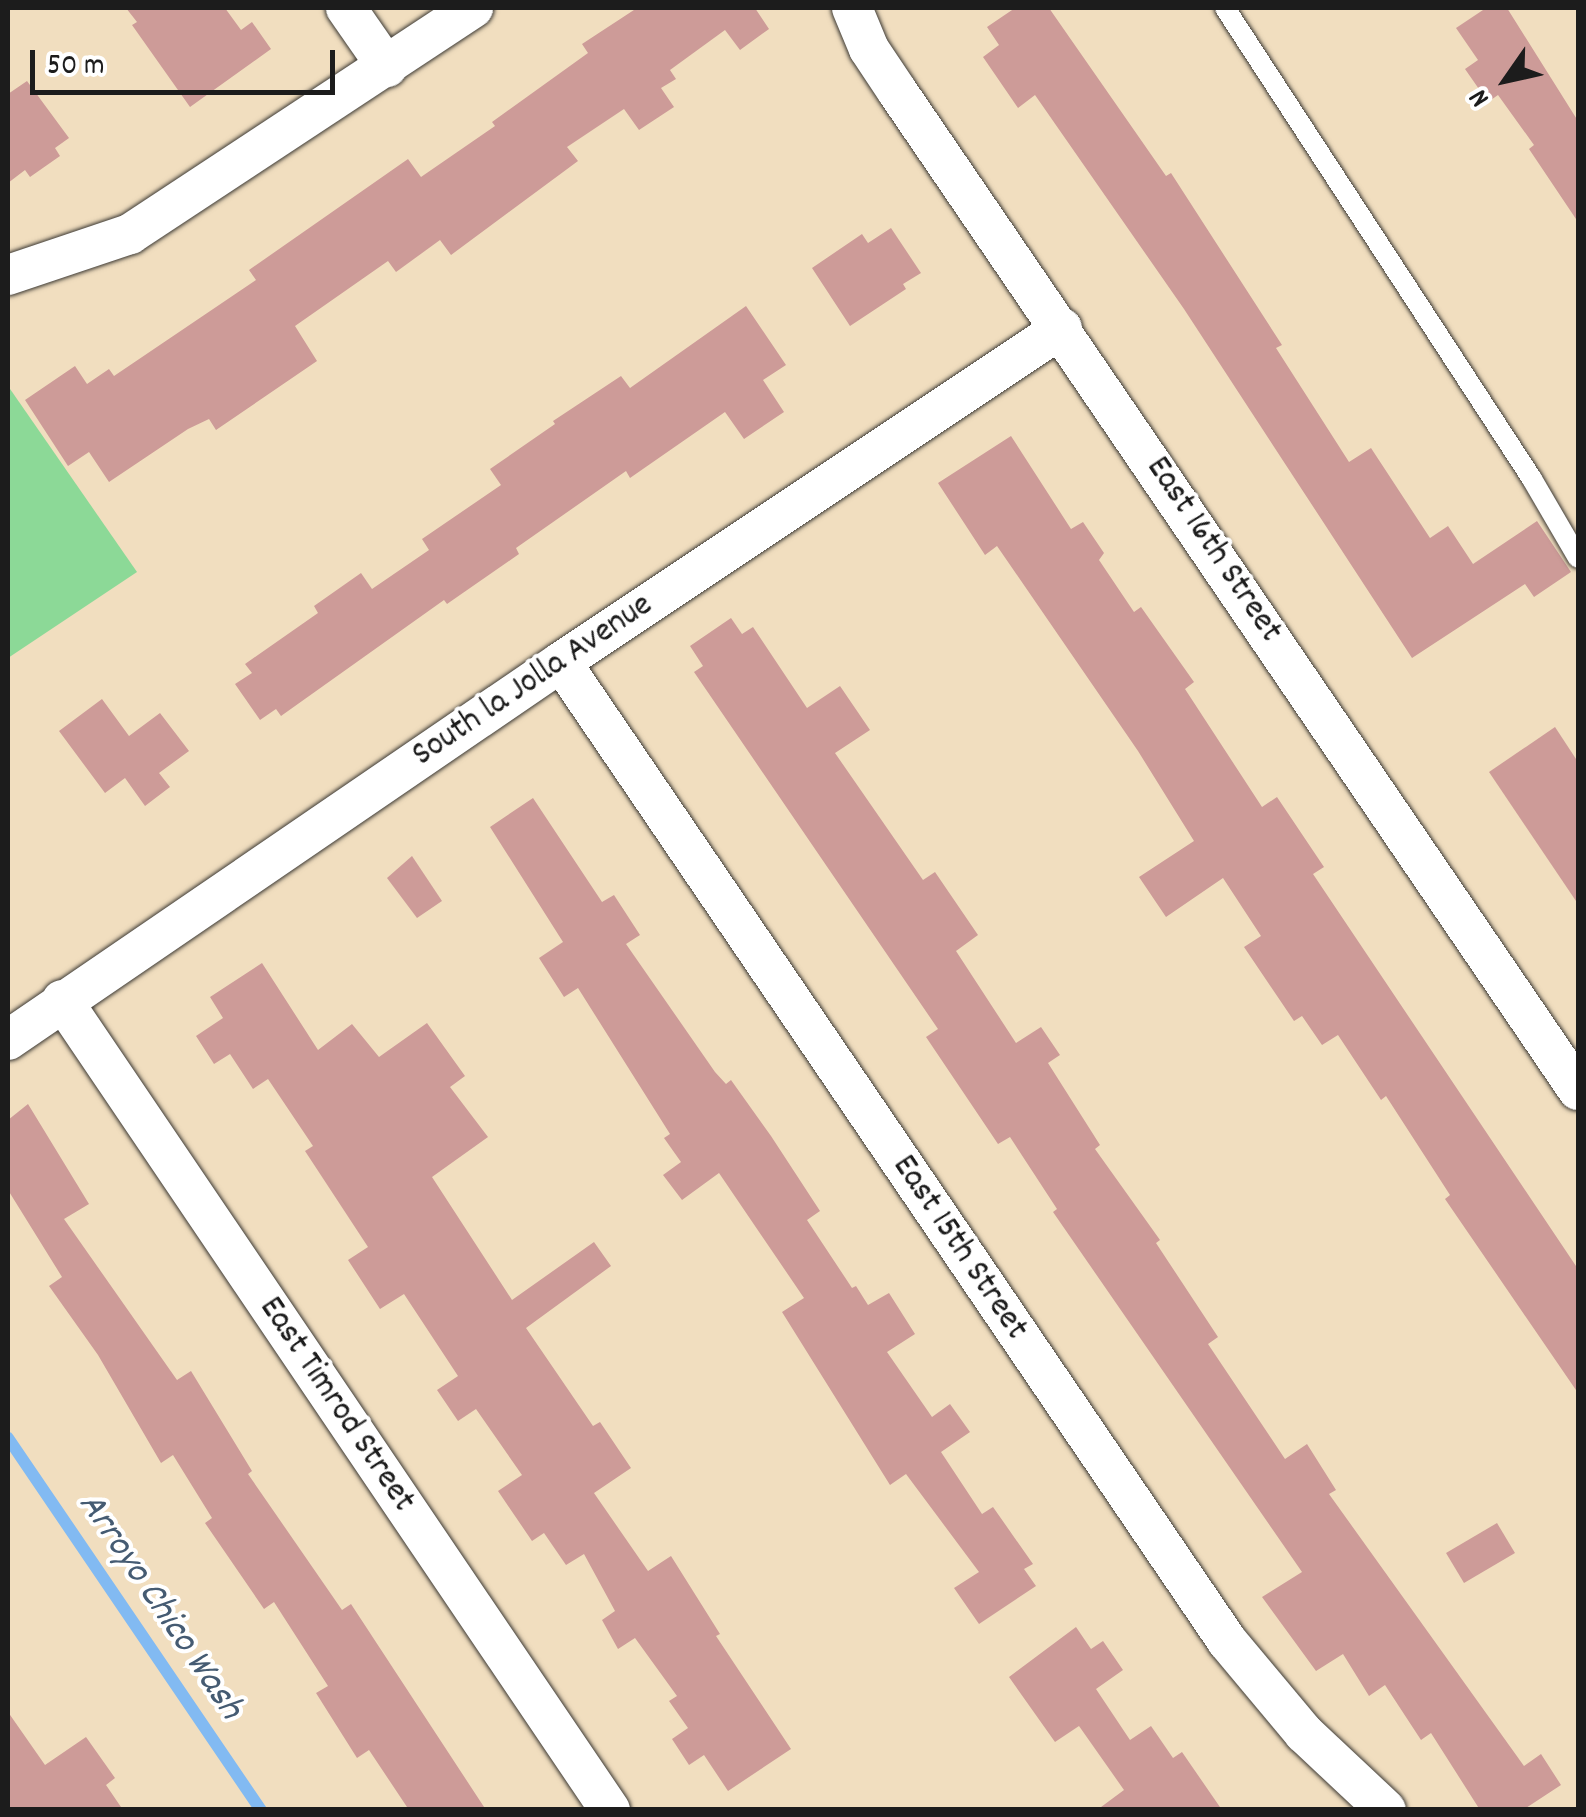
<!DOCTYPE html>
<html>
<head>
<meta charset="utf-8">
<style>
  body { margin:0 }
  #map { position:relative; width:1586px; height:1817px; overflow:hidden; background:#f1debf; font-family:Dekko,sans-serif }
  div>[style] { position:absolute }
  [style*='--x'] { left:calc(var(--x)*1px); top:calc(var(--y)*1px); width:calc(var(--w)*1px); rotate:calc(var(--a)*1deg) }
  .green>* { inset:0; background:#8cd997 }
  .stream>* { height:12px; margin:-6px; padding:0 6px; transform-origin:6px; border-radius:6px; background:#82baf2 }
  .building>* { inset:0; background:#cd9b98 }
  .roads { filter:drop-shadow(0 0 2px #3c3934) drop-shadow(0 0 2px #3c3934) }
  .service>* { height:20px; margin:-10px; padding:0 10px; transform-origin:10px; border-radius:10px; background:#fff }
  .minor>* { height:40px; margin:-20px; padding:0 20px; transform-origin:20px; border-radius:20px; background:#fff }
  span { translate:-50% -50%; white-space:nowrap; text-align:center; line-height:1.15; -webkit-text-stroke:8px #fff; paint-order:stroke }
  .street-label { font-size:35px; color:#1c1c1c }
  .water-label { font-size:38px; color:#455b72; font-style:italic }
  .frame { position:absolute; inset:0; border:10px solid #1c1c1c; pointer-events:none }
  .north { position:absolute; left:1456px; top:30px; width:100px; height:100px; -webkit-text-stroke:8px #fff; paint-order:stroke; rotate:236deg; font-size:28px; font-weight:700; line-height:40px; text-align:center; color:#1c1c1c }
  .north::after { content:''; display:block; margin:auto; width:35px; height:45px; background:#1c1c1c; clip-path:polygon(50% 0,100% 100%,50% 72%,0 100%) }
  .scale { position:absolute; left:30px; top:50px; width:305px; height:45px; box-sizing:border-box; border:5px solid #1c1c1c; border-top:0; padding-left:12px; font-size:30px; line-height:35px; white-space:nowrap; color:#1c1c1c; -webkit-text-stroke:8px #fff; paint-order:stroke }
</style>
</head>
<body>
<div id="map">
  <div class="green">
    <i style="clip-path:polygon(8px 386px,137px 572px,8px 658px)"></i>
  </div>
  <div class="stream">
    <i style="--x:8;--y:1438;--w:450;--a:55.8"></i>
  </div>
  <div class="building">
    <i style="clip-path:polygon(126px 8px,225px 8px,241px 30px,252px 22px,271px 49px,190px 107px,132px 25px,137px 22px)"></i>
    <i style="clip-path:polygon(637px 8px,755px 8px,769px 29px,740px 50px,725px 30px,670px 70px,676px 79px,661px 88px,674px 107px,639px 130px,624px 109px,567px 147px,578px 161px,451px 255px,440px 240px,396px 272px,388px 261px,295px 326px,317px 361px,216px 430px,209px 419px,188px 429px,109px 482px,89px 452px,68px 466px,25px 400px,75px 366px,87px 384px,109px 369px,114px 376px,256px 280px,249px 270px,408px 159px,421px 177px,495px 126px,492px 122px,588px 53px,582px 44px)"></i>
    <i style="clip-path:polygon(1015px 8px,1049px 8px,1166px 176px,1171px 173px,1282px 345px,1276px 348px,1349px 462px,1371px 448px,1430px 538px,1448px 526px,1473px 564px,1537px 521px,1571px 572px,1534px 597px,1525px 584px,1412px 658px,1184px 309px,1035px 95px,1018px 108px,983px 57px,999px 45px,987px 27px)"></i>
    <i style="clip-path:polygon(1486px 8px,1507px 8px,1578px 121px,1578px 222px,1529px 149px,1534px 145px,1498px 95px,1488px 102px,1465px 69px,1478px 60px,1456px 28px)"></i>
    <i style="clip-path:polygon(27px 81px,69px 138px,55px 148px,60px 156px,30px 177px,25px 170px,8px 183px,8px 94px)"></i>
    <i style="clip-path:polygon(891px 228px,921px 273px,903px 284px,906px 289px,850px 326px,812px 268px,862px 234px,868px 243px)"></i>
    <i style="clip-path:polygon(746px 306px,786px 365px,763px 380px,784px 412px,744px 439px,725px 412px,630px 478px,626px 471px,516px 548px,519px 554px,447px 604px,444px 600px,281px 716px,276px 709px,260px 720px,235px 684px,252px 673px,245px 664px,318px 613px,314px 606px,361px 573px,372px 589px,429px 550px,422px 539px,501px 485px,490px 469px,555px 424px,553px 421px,621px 376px,630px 388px)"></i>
    <i style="clip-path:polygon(1011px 436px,1071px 529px,1083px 522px,1104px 553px,1099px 560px,1134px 612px,1141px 607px,1194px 682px,1185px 689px,1262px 807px,1277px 797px,1324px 867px,1313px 874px,1578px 1269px,1578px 1393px,1445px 1199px,1450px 1195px,1386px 1096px,1381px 1100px,1338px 1035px,1322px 1045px,1302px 1016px,1294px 1021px,1244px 947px,1261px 936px,1223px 878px,1166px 917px,1139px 877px,1194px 841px,1138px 751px,997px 546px,985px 555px,938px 483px)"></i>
    <i style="clip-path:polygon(731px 618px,742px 634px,753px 627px,807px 708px,840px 686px,870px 730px,835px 753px,923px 880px,935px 872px,978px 935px,956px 951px,1016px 1043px,1041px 1027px,1060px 1055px,1048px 1063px,1100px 1145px,1095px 1149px,1160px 1240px,1156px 1243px,1218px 1337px,1208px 1344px,1285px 1459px,1307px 1444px,1336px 1490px,1329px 1494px,1524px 1766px,1541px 1754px,1561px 1785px,1523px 1810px,1480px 1810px,1431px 1733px,1421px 1740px,1385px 1685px,1369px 1696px,1343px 1654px,1316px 1671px,1262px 1597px,1302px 1572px,1053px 1212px,1057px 1209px,1010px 1137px,998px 1144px,926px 1037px,938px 1029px,694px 672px,703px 666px,690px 646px)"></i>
    <i style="clip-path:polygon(102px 699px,129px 736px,160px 713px,189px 751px,159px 773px,170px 787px,145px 806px,125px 778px,105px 793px,59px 731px)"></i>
    <i style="clip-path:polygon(1555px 727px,1578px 762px,1578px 904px,1489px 772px)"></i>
    <i style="clip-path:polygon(533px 798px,602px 902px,614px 895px,640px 935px,626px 944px,715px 1072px,726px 1084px,731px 1080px,771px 1136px,820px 1211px,807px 1220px,852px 1288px,856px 1286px,868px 1305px,889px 1293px,915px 1334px,887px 1352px,932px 1417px,950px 1404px,970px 1432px,941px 1452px,982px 1514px,993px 1507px,1033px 1564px,1024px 1569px,1036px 1586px,979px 1624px,954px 1588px,979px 1572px,906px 1474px,890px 1485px,782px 1312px,804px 1298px,719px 1173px,682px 1200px,663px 1175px,681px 1162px,664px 1138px,670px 1134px,578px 988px,564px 997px,539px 958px,563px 942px,490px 827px)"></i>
    <i style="clip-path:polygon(412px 856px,442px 901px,417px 918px,387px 878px)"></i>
    <i style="clip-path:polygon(262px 963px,318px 1050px,352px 1024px,379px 1057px,427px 1023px,465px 1076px,450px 1087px,488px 1137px,432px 1177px,512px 1300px,594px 1242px,611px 1266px,526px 1328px,593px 1426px,600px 1422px,631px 1468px,594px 1493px,648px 1571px,671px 1556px,720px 1634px,716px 1636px,791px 1749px,728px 1791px,704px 1755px,689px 1765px,672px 1739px,688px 1728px,669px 1701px,677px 1696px,635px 1638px,618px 1649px,602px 1620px,615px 1611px,584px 1554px,566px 1565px,544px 1533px,532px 1541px,498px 1491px,522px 1475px,476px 1409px,458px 1421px,437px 1390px,458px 1376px,404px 1294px,380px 1309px,348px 1260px,368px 1247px,305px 1151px,313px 1146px,268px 1079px,253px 1089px,230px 1054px,214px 1064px,196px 1036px,223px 1018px,210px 997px)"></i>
    <i style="clip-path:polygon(28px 1104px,89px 1204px,64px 1219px,177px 1380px,191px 1371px,252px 1471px,248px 1474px,342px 1610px,351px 1604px,486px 1810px,409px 1810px,369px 1750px,357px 1758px,316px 1693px,328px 1686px,274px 1602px,264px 1609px,205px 1523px,212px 1518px,173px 1455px,161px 1463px,98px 1355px,49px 1286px,62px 1277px,8px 1190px,8px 1120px)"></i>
    <i style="clip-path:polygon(1497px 1523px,1515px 1553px,1464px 1583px,1446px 1553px)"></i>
    <i style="clip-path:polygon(1076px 1627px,1091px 1649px,1103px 1641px,1123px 1670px,1096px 1689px,1130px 1740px,1151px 1726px,1173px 1758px,1182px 1752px,1222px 1810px,1097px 1810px,1124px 1790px,1079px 1726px,1055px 1742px,1009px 1677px)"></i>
    <i style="clip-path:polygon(8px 1712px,45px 1765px,86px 1737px,115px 1778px,106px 1785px,123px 1810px,8px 1810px)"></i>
  </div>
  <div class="roads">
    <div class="service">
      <i style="--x:1225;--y:8;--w:562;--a:56.9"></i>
      <i style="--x:1532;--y:479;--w:91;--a:59.8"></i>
    </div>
    <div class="minor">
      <i style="--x:346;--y:8;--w:72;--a:55.2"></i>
      <i style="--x:852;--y:8;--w:44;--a:67.5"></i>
      <i style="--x:869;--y:49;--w:50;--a:56.3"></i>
      <i style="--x:897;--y:91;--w:1209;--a:55.72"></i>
      <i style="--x:8;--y:275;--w:129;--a:-18.6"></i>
      <i style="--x:130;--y:234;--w:411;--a:-33.4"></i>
      <i style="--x:561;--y:662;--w:1184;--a:55.77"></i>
      <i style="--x:1227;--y:1641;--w:120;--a:50.1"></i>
      <i style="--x:1304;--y:1733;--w:112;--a:43.2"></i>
      <i style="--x:62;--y:1000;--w:978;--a:55.92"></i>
      <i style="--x:8;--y:1040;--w:670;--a:-34.35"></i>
      <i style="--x:561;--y:662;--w:602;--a:-33.69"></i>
    </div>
  </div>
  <div class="street-label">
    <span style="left:1213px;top:550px;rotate:56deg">East 16th Street</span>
    <span style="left:533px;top:681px;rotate:-34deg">South la Jolla Avenue</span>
    <span style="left:959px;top:1248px;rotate:56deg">East 15th Street</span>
    <span style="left:336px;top:1405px;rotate:56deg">East Timrod Street</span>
  </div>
  <div class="water-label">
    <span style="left:159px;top:1607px;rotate:56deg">Arroyo Chico Wash</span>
  </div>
  <div class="frame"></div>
  <div class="north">N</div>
  <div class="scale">50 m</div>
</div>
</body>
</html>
